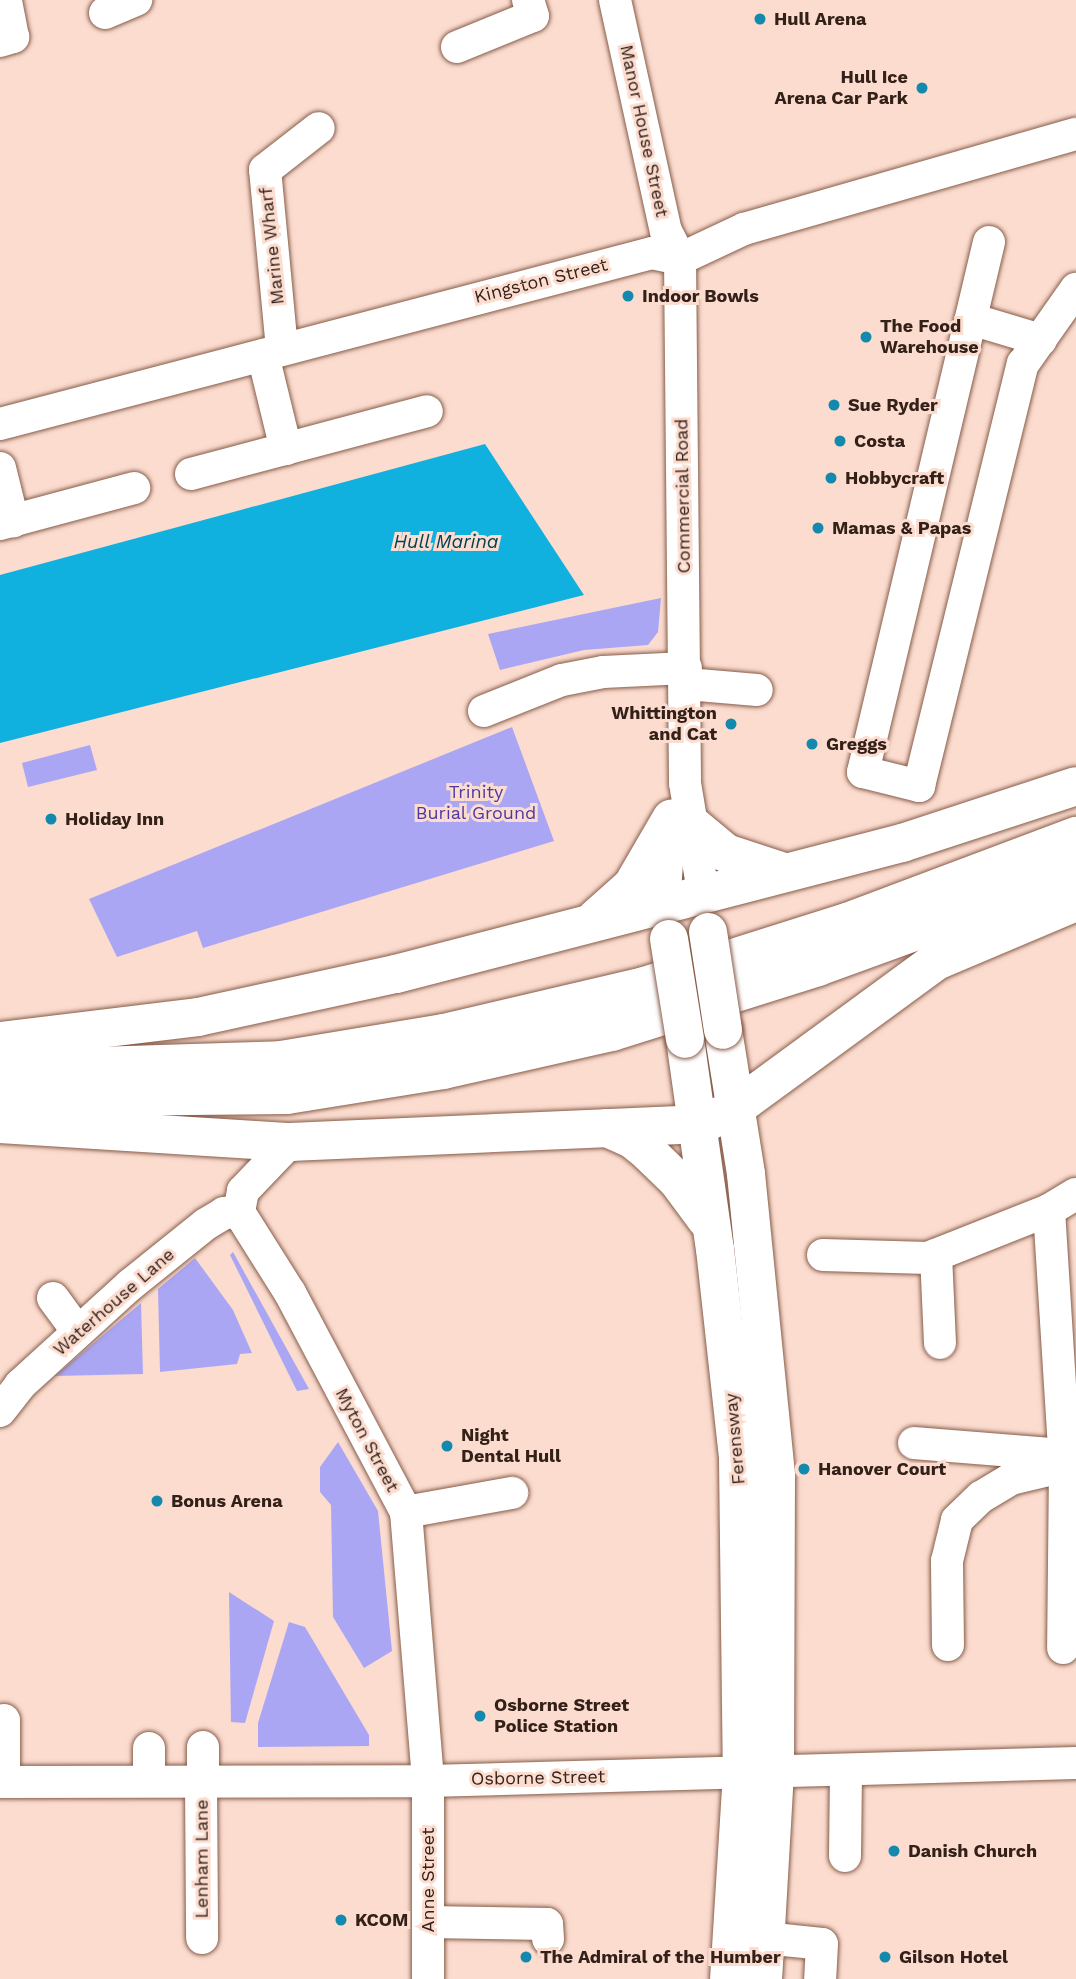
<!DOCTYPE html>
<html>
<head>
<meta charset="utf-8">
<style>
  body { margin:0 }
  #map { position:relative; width:1076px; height:1979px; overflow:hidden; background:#fbdccf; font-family:"Work Sans",sans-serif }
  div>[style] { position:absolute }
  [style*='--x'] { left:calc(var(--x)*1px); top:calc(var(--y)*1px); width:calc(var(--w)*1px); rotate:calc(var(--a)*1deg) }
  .green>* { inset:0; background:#aaa6f3 }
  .water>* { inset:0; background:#10b0df }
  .roads { filter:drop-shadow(0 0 2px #875c49) drop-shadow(0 0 2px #875c49) }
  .minor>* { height:32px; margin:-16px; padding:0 16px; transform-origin:16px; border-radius:16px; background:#fff }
  .highway>* { height:38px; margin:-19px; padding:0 19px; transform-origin:19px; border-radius:19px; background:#fff }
  .bridges { filter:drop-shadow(0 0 2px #875c49) drop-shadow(0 0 2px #875c49) }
  .highway-bridge>* { height:38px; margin:-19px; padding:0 19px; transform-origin:19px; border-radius:19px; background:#fff }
  .dots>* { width:19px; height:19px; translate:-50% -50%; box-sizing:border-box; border:4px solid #fbdccf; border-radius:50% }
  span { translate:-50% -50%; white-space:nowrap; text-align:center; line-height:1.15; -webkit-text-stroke:6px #fbdccf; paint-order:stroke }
  .poi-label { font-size:18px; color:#332018; font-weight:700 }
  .left { translate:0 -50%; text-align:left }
  .right { translate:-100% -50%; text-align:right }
  .street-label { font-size:18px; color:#332018 }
  .park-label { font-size:18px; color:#4c39a2 }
  .water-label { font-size:19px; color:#024053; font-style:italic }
</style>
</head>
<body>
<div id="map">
  <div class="green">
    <i style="clip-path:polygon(661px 598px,658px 632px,648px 645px,584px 650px,500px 670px,488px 634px)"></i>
    <i style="clip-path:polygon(512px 727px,554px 841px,203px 948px,197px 931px,117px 957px,89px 899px)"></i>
    <i style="clip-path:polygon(90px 745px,97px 770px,28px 787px,22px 763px)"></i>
    <i style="clip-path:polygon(233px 1252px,309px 1389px,297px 1391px,230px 1255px)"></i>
    <i style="clip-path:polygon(195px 1258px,233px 1310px,252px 1353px,240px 1354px,237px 1364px,160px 1372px,158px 1289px)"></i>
    <i style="clip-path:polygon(141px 1303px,143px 1374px,55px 1376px)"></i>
    <i style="clip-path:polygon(338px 1442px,378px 1511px,392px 1651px,364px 1668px,333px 1617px,331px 1505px,320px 1492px,320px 1467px)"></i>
    <i style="clip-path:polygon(229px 1592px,274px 1621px,245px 1723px,231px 1722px)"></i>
    <i style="clip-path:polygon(289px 1622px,305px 1627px,369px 1735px,369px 1746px,258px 1747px,258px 1723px)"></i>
  </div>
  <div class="water">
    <i style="clip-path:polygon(485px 444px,584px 595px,0 743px,0 575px)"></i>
  </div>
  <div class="roads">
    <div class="minor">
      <i style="--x:615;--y:0;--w:237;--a:77.6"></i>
      <i style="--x:666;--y:231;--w:31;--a:63"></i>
      <i style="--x:680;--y:259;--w:524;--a:89.45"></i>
      <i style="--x:685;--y:783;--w:110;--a:80.6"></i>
      <i style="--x:105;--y:13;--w:34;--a:-23"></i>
      <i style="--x:0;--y:41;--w:14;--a:-17"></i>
      <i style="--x:13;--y:37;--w:38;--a:-101"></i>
      <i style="--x:457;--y:47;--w:82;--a:-22.2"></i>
      <i style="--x:533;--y:16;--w:17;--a:-107"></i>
      <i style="--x:989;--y:242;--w:545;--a:103.37"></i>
      <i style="--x:863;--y:772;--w:58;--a:14"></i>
      <i style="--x:919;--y:786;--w:435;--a:-76.2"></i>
      <i style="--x:1023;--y:364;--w:92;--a:-54.8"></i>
      <i style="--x:971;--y:319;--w:73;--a:16.7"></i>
      <i style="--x:282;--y:349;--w:180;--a:-95.4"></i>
      <i style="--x:265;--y:170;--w:68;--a:-37.9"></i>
      <i style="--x:263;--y:355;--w:97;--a:76.3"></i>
      <i style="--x:0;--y:424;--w:674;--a:-14.7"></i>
      <i style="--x:652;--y:253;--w:29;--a:12"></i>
      <i style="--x:680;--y:259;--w:71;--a:-25.1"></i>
      <i style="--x:744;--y:229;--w:345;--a:-16"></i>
      <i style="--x:0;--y:468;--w:55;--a:76.2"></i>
      <i style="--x:191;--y:474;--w:244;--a:-14.9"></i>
      <i style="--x:0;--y:524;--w:139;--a:-15"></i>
      <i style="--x:687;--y:684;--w:70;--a:4.9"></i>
      <i style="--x:484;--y:711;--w:84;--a:-21.7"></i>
      <i style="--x:562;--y:680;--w:42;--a:-11"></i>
      <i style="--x:603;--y:672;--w:83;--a:-2.8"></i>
      <i style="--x:664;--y:903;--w:78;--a:-85.6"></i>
      <i style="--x:290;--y:1142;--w:68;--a:133.8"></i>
      <i style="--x:243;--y:1191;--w:21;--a:101"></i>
      <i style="--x:239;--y:1212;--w:96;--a:57.8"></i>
      <i style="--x:290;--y:1293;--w:248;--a:62.1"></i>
      <i style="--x:406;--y:1512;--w:270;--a:85.3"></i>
      <i style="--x:428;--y:1781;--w:198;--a:90"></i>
      <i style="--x:1049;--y:1210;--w:256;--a:86.4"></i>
      <i style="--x:1065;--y:1466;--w:182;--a:90.6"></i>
      <i style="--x:823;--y:1255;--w:105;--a:1.6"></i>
      <i style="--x:928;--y:1258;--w:130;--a:-21.6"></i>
      <i style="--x:1049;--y:1210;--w:31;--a:-31"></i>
      <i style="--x:936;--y:1255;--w:88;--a:87.4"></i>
      <i style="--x:53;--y:1298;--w:42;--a:53.7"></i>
      <i style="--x:0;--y:1411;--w:33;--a:-52"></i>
      <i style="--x:20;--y:1385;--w:149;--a:-42.3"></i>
      <i style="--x:130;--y:1285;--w:97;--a:-38.8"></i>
      <i style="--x:206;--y:1224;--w:21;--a:-31"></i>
      <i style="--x:224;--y:1213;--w:15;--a:-4"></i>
      <i style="--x:914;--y:1443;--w:149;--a:4.6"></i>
      <i style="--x:406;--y:1512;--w:108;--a:-10.2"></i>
      <i style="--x:948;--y:1645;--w:84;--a:-90.7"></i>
      <i style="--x:947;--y:1561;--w:42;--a:-76.3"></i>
      <i style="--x:957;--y:1520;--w:33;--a:-44"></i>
      <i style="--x:981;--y:1497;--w:35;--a:-31"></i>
      <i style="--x:1011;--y:1479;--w:56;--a:-13.5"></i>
      <i style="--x:1065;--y:1466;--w:11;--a:10"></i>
      <i style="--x:203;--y:1747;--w:33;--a:90"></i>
      <i style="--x:149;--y:1748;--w:33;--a:90"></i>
      <i style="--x:201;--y:1780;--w:158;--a:89.6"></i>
      <i style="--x:0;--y:1782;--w:428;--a:-0.1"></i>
      <i style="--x:428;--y:1781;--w:648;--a:-1.59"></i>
      <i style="--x:4;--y:1782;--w:62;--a:-90"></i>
      <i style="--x:845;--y:1856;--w:86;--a:-89.3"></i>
      <i style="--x:428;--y:1922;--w:119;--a:1"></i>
      <i style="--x:547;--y:1924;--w:15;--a:86"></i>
      <i style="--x:774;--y:1939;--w:48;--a:5.9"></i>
      <i style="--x:822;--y:1944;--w:35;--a:93"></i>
    </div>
    <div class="highway">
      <i style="--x:690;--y:823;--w:47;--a:39.8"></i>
      <i style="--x:726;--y:853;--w:61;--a:18.1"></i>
      <i style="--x:595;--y:919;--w:50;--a:-41.7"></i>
      <i style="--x:632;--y:886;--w:78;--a:-59.8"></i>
      <i style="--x:723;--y:1030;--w:146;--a:80.9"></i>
      <i style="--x:746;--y:1174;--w:304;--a:84.3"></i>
      <i style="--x:776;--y:1477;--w:295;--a:90.2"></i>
      <i style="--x:775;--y:1772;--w:207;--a:93.3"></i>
      <i style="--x:685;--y:1039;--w:212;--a:81.9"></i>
      <i style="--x:715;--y:1249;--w:211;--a:83.7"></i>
      <i style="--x:738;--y:1459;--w:314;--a:89.3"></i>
      <i style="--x:742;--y:1773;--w:206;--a:93.6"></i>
      <i style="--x:0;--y:1041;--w:199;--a:-6.9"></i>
      <i style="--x:198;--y:1017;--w:203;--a:-12.3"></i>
      <i style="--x:396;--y:974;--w:523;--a:-14.51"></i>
      <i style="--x:902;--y:843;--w:183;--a:-18.1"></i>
      <i style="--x:0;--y:1069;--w:281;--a:-1.8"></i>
      <i style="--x:281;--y:1060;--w:165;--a:-9.4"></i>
      <i style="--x:444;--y:1033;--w:205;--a:-13.2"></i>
      <i style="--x:644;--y:986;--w:213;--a:-17.5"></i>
      <i style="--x:847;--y:922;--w:245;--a:-20.6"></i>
      <i style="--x:0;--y:1098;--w:287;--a:-0.6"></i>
      <i style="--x:287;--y:1095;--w:158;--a:-9.1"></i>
      <i style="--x:443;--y:1070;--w:173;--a:-12.7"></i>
      <i style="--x:612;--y:1032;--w:216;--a:-17.5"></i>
      <i style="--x:818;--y:967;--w:275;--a:-20"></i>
      <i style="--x:0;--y:1124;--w:291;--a:3.6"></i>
      <i style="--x:290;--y:1142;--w:413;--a:-2.5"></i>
      <i style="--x:703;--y:1124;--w:34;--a:-26"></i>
      <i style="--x:734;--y:1109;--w:250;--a:-36.2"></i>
      <i style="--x:936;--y:961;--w:152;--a:-22.9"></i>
      <i style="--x:607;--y:1128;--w:27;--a:24"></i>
      <i style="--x:632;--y:1139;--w:22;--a:39"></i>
      <i style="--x:649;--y:1153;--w:39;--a:44"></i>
      <i style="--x:677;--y:1180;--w:49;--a:53.4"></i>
    </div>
  </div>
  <div class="bridges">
    <div class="highway-bridge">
      <i style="--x:708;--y:932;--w:99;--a:81.3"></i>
      <i style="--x:669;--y:939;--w:101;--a:80.9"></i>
    </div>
  </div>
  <div class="dots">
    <i style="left:760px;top:19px;background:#1389ad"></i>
    <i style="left:922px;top:88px;background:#1389ad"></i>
    <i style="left:628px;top:296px;background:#1389ad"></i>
    <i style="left:866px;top:337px;background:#1389ad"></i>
    <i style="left:834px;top:405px;background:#1389ad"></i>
    <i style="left:840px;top:441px;background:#1389ad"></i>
    <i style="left:831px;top:478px;background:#1389ad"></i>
    <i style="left:818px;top:528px;background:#1389ad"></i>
    <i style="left:731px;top:724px;background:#1389ad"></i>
    <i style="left:812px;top:744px;background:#1389ad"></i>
    <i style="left:51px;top:819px;background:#1389ad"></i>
    <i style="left:447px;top:1446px;background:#1389ad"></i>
    <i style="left:804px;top:1469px;background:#1389ad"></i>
    <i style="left:157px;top:1501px;background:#1389ad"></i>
    <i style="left:480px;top:1716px;background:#1389ad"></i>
    <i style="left:894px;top:1851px;background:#1389ad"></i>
    <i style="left:341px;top:1920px;background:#1389ad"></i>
    <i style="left:526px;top:1957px;background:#1389ad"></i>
    <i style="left:885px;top:1957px;background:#1389ad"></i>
  </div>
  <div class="poi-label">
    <span class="left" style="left:774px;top:19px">Hull Arena</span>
    <span class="right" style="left:908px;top:88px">Hull Ice<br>Arena Car Park</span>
    <span class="left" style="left:642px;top:296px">Indoor Bowls</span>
    <span class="left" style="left:880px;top:337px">The Food<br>Warehouse</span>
    <span class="left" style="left:848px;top:405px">Sue Ryder</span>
    <span class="left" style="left:854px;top:441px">Costa</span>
    <span class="left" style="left:845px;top:478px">Hobbycraft</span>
    <span class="left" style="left:832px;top:528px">Mamas &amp; Papas</span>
    <span class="right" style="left:717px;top:724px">Whittington<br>and Cat</span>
    <span class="left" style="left:826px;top:744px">Greggs</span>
    <span class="left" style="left:65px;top:819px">Holiday Inn</span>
    <span class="left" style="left:461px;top:1446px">Night<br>Dental Hull</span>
    <span class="left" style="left:818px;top:1469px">Hanover Court</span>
    <span class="left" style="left:171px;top:1501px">Bonus Arena</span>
    <span class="left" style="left:494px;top:1716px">Osborne Street<br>Police Station</span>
    <span class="left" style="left:908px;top:1851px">Danish Church</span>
    <span class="left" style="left:355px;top:1920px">KCOM</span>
    <span class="left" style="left:540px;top:1957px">The Admiral of the Humber</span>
    <span class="left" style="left:899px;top:1957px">Gilson Hotel</span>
  </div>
  <div class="street-label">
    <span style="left:644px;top:131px;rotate:78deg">Manor House Street</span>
    <span style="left:272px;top:246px;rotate:-96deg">Marine Wharf</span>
    <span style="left:541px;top:281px;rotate:-14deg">Kingston Street</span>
    <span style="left:683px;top:496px;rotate:-91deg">Commercial Road</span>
    <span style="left:114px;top:1302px;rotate:-41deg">Waterhouse Lane</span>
    <span style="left:735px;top:1439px;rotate:-95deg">Ferensway</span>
    <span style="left:367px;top:1440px;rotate:62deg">Myton Street</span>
    <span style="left:538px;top:1778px;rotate:-1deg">Osborne Street</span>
    <span style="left:202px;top:1859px;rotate:-90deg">Lenham Lane</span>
    <span style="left:428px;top:1880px;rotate:-90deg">Anne Street</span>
  </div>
  <div class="park-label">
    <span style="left:476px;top:803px">Trinity<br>Burial Ground</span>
  </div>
  <div class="water-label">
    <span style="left:446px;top:542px">Hull Marina</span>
  </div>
</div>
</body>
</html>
